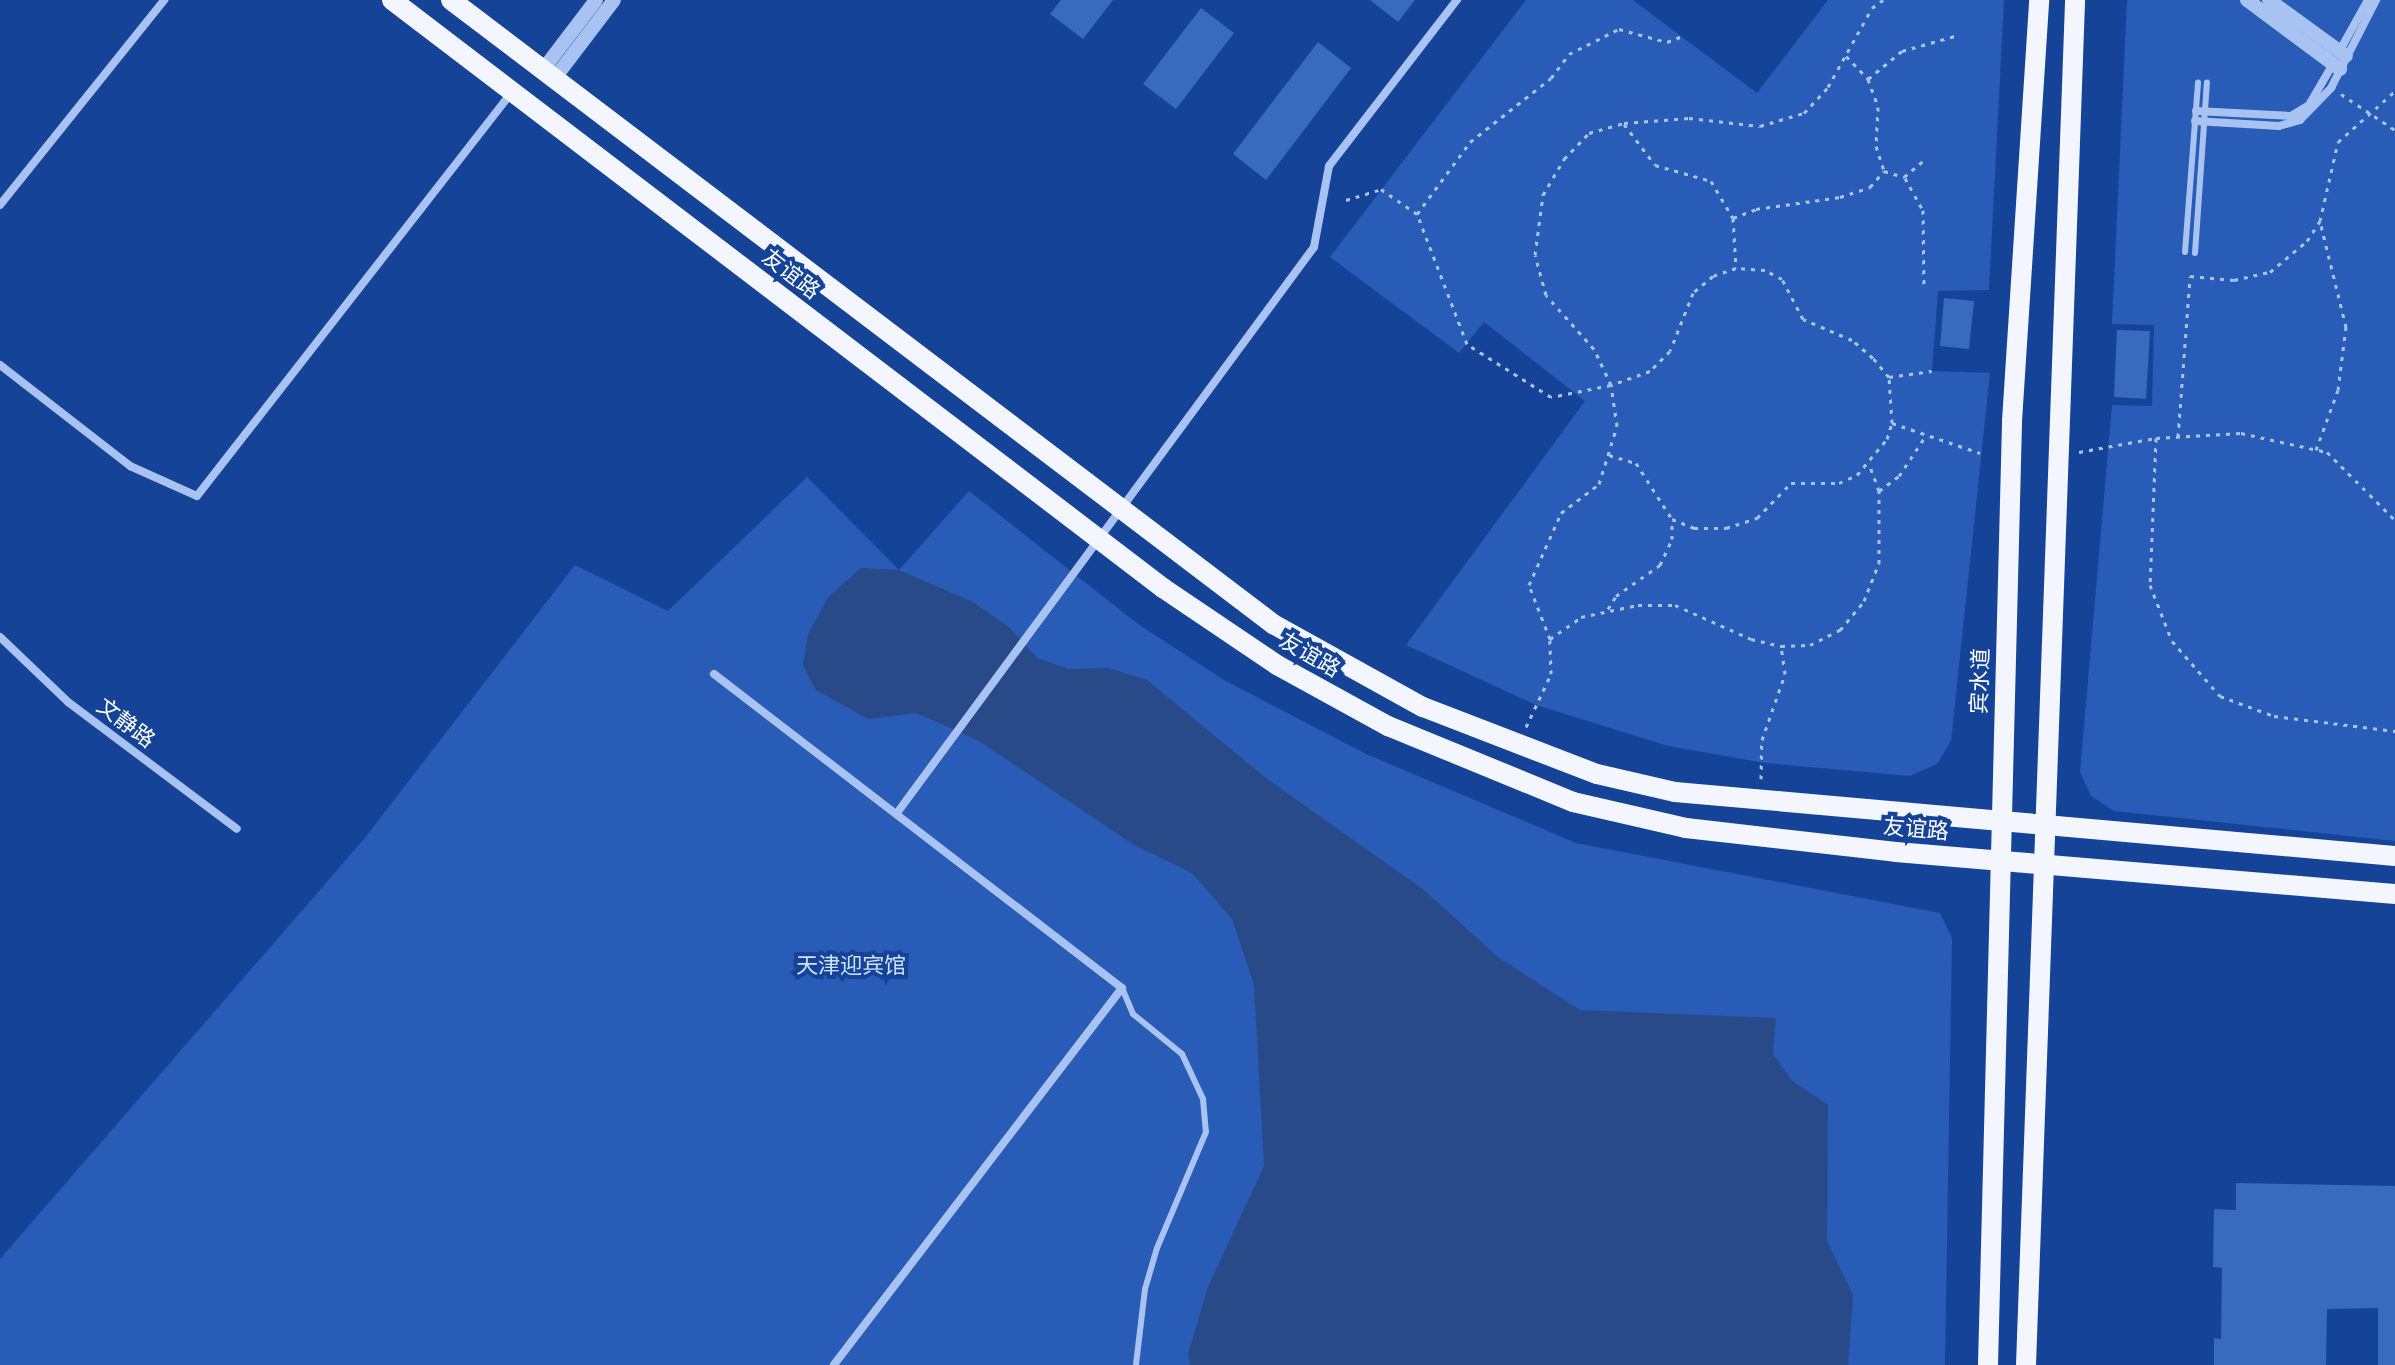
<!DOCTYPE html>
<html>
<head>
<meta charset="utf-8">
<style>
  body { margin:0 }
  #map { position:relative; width:2395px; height:1365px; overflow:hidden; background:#154398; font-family:"Fira Sans Condensed","Noto Sans SC",sans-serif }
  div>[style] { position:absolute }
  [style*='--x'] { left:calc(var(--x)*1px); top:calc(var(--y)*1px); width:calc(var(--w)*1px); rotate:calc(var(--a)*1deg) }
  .green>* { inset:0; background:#285cb6 }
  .water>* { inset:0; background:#284a89 }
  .building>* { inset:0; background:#396abd }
  .path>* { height:3px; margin-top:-1.5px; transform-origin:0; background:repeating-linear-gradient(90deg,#a8c3f2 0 4px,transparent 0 10px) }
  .service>* { height:6px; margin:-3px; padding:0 3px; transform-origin:3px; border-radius:3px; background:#a8c3f2 }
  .minor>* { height:8px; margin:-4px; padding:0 4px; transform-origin:4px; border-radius:4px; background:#a8c3f2 }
  .tertiary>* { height:14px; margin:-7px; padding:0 7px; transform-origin:7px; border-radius:7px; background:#a8c3f2 }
  .primary>* { height:20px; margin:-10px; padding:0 10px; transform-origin:10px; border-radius:10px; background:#f3f6ff }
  span { translate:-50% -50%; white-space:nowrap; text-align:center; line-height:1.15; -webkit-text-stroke:8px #154398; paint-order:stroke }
  .street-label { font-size:22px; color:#fff }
  .park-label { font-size:22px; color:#cfe0fd }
</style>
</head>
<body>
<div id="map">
  <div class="green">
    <i style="clip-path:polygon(1526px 0,1633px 0,1757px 93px,1828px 0,2004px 0,1989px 290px,1938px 291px,1932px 371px,1990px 373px,1951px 741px,1937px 764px,1910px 776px,1765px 763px,1668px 746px,1536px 705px,1406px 645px,1585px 401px,1484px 322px,1459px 353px,1330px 257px)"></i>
    <i style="clip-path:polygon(2127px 0,2395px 0,2395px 841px,2114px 811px,2091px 796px,2080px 772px,2112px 405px,2152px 406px,2154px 325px,2112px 324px)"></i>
    <i style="clip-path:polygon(807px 477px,899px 570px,969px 491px,1138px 624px,1224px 680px,1366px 754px,1576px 843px,1940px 913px,1952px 938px,1945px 1365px,0 1365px,0 1259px,364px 839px,575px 565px,668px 611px)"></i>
  </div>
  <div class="water">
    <i style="clip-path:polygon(861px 568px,899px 570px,973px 602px,1009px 627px,1037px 658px,1069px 669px,1108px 668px,1147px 680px,1267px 779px,1424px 890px,1499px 958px,1580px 1010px,1776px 1018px,1773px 1054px,1791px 1080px,1828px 1105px,1827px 1241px,1853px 1295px,1848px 1365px,1190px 1365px,1188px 1354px,1208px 1287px,1264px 1166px,1254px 985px,1232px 919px,1192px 873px,1134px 845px,979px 741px,917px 713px,868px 719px,816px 690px,803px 666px,808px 634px,829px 596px)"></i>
  </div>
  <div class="building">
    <i style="clip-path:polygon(1061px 0,1113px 0,1083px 39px,1050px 14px)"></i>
    <i style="clip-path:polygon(1370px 0,1415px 0,1398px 22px)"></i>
    <i style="clip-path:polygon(1201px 8px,1234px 33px,1176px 109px,1143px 84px)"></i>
    <i style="clip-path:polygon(1318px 42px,1351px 68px,1266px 180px,1233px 154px)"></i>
    <i style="clip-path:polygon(1944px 298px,1974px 301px,1969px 349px,1940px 346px)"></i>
    <i style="clip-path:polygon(2117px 330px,2150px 331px,2146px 399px,2114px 397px)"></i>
    <i style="clip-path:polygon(2236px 1183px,2395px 1186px,2395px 1365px,2378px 1365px,2378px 1308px,2327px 1309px,2326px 1365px,2214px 1365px,2214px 1338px,2221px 1339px,2222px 1268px,2213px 1267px,2214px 1209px,2236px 1210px)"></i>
  </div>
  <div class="path">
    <i style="--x:1846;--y:56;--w:32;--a:46"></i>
    <i style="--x:1868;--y:79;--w:30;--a:70"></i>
    <i style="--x:1878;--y:107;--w:39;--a:93"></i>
    <i style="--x:1876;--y:146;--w:26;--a:72"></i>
    <i style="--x:1884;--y:171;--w:21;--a:17"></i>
    <i style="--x:1904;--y:177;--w:25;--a:-40"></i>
    <i style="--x:1868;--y:79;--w:44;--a:-39.5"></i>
    <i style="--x:1902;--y:51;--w:55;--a:-15.8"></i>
    <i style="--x:2341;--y:94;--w:65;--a:33.7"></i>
    <i style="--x:1624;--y:124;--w:51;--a:52.9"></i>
    <i style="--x:1655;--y:165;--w:58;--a:15.9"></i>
    <i style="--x:1711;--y:181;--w:43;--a:59.3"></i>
    <i style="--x:1733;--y:218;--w:50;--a:86.6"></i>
    <i style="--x:1905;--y:178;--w:37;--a:61"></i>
    <i style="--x:1923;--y:210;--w:79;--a:89.3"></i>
    <i style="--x:1346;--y:200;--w:37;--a:-17"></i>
    <i style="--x:1381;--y:189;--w:44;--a:34.8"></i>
    <i style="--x:1733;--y:218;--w:25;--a:-21"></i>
    <i style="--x:1756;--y:209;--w:85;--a:-8.1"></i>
    <i style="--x:1840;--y:197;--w:32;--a:-18"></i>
    <i style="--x:1870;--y:187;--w:21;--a:-49"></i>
    <i style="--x:1889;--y:377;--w:43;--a:-7.9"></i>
    <i style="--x:1892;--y:423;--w:93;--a:18.8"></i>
    <i style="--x:2178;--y:437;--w:161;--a:-85.7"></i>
    <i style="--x:2190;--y:276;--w:44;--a:5.2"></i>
    <i style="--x:2234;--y:280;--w:37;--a:-13"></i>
    <i style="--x:2270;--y:272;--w:48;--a:-40"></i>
    <i style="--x:2307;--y:241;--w:24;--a:-57"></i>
    <i style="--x:2156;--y:438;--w:147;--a:92.3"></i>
    <i style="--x:2150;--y:585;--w:60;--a:68.6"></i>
    <i style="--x:2172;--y:641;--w:73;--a:48.9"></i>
    <i style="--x:2220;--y:696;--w:58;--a:20.3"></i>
    <i style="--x:2274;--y:716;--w:122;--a:7.1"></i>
    <i style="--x:2316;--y:450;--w:64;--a:-69.9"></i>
    <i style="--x:2338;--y:390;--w:64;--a:-82.8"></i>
    <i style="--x:2346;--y:327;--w:109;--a:-103.8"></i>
    <i style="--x:2320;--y:221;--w:81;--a:-77.2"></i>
    <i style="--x:2338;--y:142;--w:76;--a:-41.8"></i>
    <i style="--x:2079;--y:452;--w:78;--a:-10.3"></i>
    <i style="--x:2156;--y:438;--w:85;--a:-3.4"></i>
    <i style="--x:2241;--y:433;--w:88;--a:12.5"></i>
    <i style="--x:2327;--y:452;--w:96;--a:45"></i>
    <i style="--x:1609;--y:455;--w:28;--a:17"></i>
    <i style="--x:1636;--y:463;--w:67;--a:57.3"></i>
    <i style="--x:1672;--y:519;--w:24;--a:22"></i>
    <i style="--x:1694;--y:528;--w:32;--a:0"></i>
    <i style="--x:1726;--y:528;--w:33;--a:-18"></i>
    <i style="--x:1757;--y:518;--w:49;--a:-45.8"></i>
    <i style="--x:1791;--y:483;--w:48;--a:0"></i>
    <i style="--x:1839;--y:483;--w:20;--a:-24"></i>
    <i style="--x:1857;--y:475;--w:47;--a:-50.2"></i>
    <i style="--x:1887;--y:439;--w:17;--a:-73"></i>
    <i style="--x:1892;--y:423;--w:46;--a:-93.7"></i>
    <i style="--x:1889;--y:377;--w:25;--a:-130"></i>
    <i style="--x:1873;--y:358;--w:28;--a:-139"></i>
    <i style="--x:1852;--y:340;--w:53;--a:-156.8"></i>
    <i style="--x:1803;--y:319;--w:45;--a:-117.7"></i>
    <i style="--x:1782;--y:279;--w:19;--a:-152"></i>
    <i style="--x:1765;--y:270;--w:29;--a:-176"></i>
    <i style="--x:1736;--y:268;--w:24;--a:161"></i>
    <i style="--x:1713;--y:276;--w:26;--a:140"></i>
    <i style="--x:1693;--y:293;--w:62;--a:111.6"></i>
    <i style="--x:1670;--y:351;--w:28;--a:135"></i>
    <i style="--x:1650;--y:371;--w:41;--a:160.3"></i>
    <i style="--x:1611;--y:385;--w:61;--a:168.7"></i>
    <i style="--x:1551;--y:397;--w:99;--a:-147.8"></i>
    <i style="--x:1467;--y:344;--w:139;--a:-111"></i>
    <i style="--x:1417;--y:214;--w:89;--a:-53.6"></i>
    <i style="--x:1470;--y:142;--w:103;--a:-38.3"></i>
    <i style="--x:1551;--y:78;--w:30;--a:-53"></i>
    <i style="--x:1569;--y:54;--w:56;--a:-26.6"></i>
    <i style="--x:1619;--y:29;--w:50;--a:15.2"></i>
    <i style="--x:1667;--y:42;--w:14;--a:-21"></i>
    <i style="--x:1879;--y:491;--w:25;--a:-37"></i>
    <i style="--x:1899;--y:476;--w:50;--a:-56.3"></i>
    <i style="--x:1608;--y:609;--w:15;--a:-58"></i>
    <i style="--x:1616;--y:596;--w:54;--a:-35.2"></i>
    <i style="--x:1660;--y:565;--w:29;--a:-65"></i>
    <i style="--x:1672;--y:539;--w:19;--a:-90"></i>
    <i style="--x:1550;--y:639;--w:38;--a:-35"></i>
    <i style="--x:1581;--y:617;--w:58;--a:-11.9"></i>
    <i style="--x:1638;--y:605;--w:37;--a:0"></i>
    <i style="--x:1675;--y:605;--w:83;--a:24.1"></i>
    <i style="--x:1751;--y:639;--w:31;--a:13"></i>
    <i style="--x:1781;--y:646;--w:29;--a:-2"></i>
    <i style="--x:1810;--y:645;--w:34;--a:-27"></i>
    <i style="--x:1840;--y:630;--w:38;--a:-50"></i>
    <i style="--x:1864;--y:601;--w:41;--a:-68.5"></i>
    <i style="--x:1879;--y:563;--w:72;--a:-90"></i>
    <i style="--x:1879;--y:491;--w:30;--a:-110"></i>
    <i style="--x:1526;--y:727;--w:59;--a:-64.7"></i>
    <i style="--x:1551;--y:674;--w:35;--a:-92"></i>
    <i style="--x:1550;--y:639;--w:58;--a:-111.3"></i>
    <i style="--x:1529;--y:585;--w:79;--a:-66"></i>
    <i style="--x:1561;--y:513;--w:48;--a:-37.3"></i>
    <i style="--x:1599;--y:484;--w:61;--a:-72.8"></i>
    <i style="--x:1617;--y:426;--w:41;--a:-98.3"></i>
    <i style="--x:1611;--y:385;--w:40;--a:-115"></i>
    <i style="--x:1594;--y:349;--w:72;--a:-131.6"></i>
    <i style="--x:1546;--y:295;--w:41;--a:-105.4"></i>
    <i style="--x:1535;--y:255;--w:61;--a:-82.4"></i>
    <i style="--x:1543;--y:195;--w:42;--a:-59.7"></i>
    <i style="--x:1564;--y:159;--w:36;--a:-46"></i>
    <i style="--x:1589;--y:133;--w:36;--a:-16"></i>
    <i style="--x:1624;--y:123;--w:65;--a:-4.4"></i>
    <i style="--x:1689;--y:118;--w:71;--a:6.4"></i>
    <i style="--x:1760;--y:126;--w:46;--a:-16.5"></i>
    <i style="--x:1804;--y:113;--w:35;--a:-47"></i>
    <i style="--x:1828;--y:87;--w:90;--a:-60.9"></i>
    <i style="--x:1872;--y:8;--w:14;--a:-36"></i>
    <i style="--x:1761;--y:779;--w:39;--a:-89"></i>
    <i style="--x:1762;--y:740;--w:70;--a:-70.8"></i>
    <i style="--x:1785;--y:674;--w:28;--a:-98"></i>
  </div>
  <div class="service">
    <i style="--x:2185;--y:252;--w:170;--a:-85.6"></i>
    <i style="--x:2195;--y:253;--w:171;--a:-86"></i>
    <i style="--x:1122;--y:988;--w:28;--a:67"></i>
    <i style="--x:1133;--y:1014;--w:63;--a:39.2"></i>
    <i style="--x:1182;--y:1054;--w:50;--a:65"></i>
    <i style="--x:1203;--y:1099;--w:33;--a:85"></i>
    <i style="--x:1206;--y:1132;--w:126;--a:112.9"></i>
    <i style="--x:1157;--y:1248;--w:43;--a:106.3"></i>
    <i style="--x:1145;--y:1289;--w:77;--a:96.8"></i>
  </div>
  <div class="minor">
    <i style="--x:2339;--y:52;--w:60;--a:-60.9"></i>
    <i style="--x:2196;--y:111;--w:95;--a:3"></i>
    <i style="--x:2291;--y:116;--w:21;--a:-31"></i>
    <i style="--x:2309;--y:105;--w:48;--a:-59.7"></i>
    <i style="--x:2195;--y:121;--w:84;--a:3.4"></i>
    <i style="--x:2279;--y:126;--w:22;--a:-16"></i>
    <i style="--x:2300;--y:120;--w:45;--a:-45.9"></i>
    <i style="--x:2331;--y:88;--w:99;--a:-62.9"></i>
    <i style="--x:0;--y:205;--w:263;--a:-51.3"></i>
    <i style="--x:0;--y:365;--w:165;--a:37.8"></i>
    <i style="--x:130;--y:466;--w:73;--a:24.1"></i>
    <i style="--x:197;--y:496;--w:512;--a:-52.06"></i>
    <i style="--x:0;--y:637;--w:94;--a:43.7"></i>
    <i style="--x:68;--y:702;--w:211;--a:36.9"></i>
    <i style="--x:714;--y:674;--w:515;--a:37.58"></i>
    <i style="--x:1122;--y:988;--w:474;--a:127.4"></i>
    <i style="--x:897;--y:813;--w:703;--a:-53.62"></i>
    <i style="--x:1314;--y:247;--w:82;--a:-79.5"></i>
    <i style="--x:1329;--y:166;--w:210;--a:-52.4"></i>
  </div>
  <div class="tertiary">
    <i style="--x:2247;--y:0;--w:116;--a:36.6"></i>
    <i style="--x:2269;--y:0;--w:95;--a:36"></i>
    <i style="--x:542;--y:71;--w:89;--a:-52.7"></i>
    <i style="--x:554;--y:79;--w:99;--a:-52.8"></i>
  </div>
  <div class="primary">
    <i style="--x:392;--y:0;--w:970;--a:37.33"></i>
    <i style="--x:1163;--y:588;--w:138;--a:34"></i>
    <i style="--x:1277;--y:665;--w:127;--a:28.8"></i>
    <i style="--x:1388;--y:726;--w:200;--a:22.3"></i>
    <i style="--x:1573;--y:802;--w:116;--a:13"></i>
    <i style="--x:1686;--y:828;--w:211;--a:6.5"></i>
    <i style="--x:1896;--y:852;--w:501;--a:4.81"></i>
    <i style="--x:451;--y:0;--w:1032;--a:37.2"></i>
    <i style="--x:1273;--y:624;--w:171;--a:29"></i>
    <i style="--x:1423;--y:707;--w:186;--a:21.1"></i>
    <i style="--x:1597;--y:774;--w:80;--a:13"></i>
    <i style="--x:1675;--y:792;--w:723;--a:5.08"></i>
    <i style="--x:1988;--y:1365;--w:944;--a:-88.54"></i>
    <i style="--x:2012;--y:421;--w:422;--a:-86.3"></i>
    <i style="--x:2026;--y:1365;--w:1366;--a:-87.94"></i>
  </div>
  <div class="street-label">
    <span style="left:791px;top:274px;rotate:38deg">友谊路</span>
    <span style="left:1310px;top:655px;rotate:30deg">友谊路</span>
    <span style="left:1980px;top:681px;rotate:-88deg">宾水道</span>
    <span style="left:126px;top:723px;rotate:37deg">文静路</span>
    <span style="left:1916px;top:829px;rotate:5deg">友谊路</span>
  </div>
  <div class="park-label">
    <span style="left:851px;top:966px">天津迎宾馆</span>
  </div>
</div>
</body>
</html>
